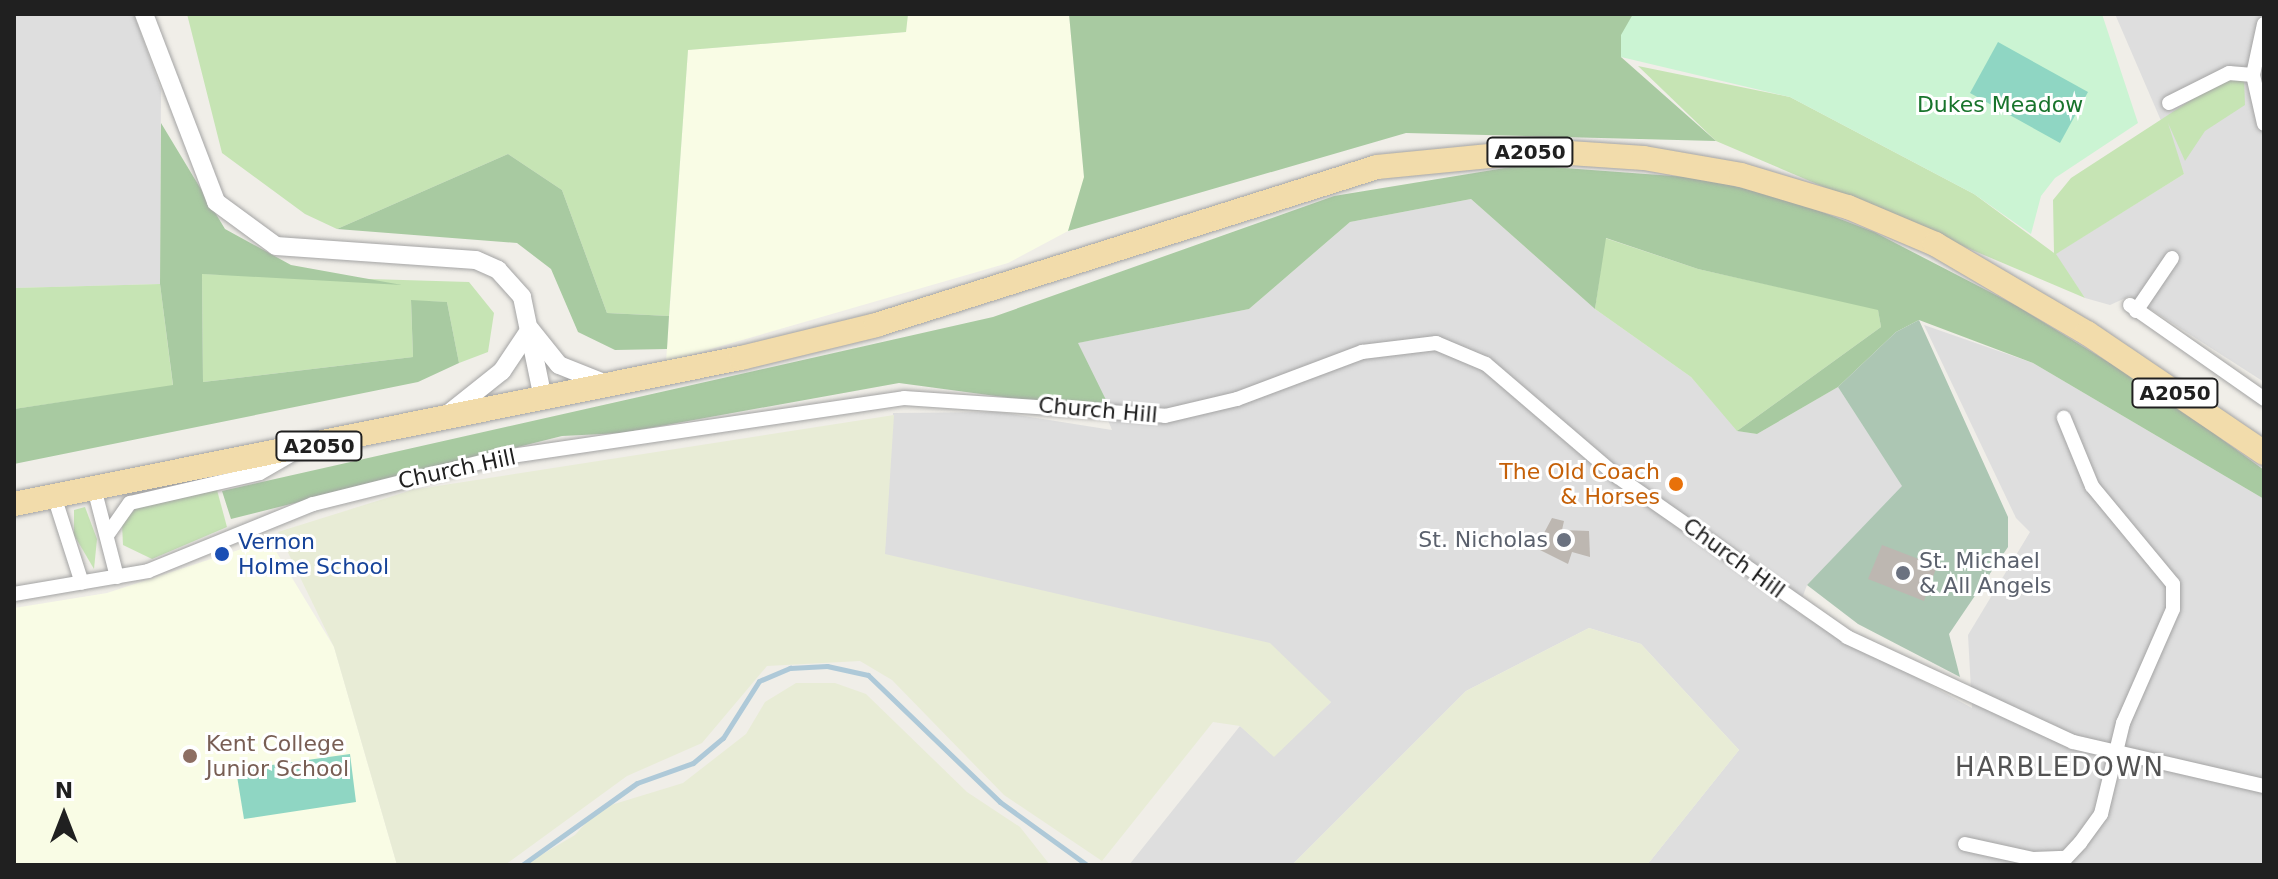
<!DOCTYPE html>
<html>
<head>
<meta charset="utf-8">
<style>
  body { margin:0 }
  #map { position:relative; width:2278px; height:879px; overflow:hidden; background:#f0eee8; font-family:"DejaVu Sans",sans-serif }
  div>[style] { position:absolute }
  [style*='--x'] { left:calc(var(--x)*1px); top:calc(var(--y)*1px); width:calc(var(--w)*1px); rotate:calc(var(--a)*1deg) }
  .residential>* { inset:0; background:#dedede }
  .education>* { inset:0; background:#f9fce5 }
  .farmland>* { inset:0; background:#e8ecd6 }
  .grass>* { inset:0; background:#c6e4b4 }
  .forest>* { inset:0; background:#a8caa1 }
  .cemetery>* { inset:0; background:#acc6b3 }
  .park>* { inset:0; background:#cbf4d3 }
  .pitch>* { inset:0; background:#8fd6c3 }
  .stream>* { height:5px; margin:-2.5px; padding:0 2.5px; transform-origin:2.5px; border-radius:2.5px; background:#aec9d8 }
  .building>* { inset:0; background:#bdb7b1 }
  .roads { filter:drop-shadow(0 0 2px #a4a4a4) drop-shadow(0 0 2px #a4a4a4) }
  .minor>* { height:14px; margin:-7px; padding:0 7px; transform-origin:7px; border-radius:7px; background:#fff }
  .tertiary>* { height:18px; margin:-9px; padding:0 9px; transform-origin:9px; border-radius:9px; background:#fff }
  .primary>* { height:24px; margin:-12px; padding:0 12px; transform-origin:12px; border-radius:12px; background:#f2dcab }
  .dots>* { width:22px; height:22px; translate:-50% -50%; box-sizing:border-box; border:4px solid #fff; border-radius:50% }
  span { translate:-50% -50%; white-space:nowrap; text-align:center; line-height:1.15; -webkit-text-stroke:6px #fff; paint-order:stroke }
  .shield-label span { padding:2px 6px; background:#fff; border:2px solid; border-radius:6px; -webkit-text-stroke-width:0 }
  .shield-label { font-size:20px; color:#202020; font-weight:700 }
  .park-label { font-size:22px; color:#18742c }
  .street-label { font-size:22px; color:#202020 }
  .food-label { font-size:22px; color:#c56008 }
  .right { translate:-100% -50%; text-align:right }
  .worship-label { font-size:22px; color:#5b616d }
  .left { translate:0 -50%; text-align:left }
  .transit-label { font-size:22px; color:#164399 }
  .education-label { font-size:22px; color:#785e54 }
  .quarter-label { font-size:26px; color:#535353; letter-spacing:2px }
  .frame { position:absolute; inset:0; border:16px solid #202020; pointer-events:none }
  .north { position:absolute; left:24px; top:775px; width:80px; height:80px; -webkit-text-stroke:6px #fff; paint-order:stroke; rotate:0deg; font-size:22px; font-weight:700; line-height:32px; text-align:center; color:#202020 }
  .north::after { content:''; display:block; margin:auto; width:28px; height:36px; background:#202020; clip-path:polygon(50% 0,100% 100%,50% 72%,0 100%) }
</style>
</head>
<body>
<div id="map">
  <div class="residential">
    <i style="clip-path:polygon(14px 14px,134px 14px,161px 90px,160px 284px,14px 288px)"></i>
    <i style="clip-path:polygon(2115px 14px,2264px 14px,2264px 382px,2130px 296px,2110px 305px,2085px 298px,2055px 254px,2184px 174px)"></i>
    <i style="clip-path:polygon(1471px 199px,1595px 309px,1691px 377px,1738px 431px,1757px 434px,1838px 387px,1903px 486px,1807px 585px,1797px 612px,1972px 708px,1968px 635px,2030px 532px,2016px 518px,1924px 325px,2033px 363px,2264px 499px,2264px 865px,1647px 865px,1739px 750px,1641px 644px,1589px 628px,1466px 691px,1292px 865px,1129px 865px,1240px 726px,1274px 756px,1331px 702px,884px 564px,893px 413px,999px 412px,1112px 430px,1077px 343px,1249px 309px,1350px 222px)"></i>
  </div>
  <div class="education">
    <i style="clip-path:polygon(908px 14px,1069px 14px,1084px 178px,1068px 231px,1008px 263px,666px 362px,688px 50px,906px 32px)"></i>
    <i style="clip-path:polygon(269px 540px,334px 647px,397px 865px,14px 865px,14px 608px,107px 593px)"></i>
  </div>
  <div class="farmland">
    <i style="clip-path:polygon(894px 415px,885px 554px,1270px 643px,1331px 702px,1274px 757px,1240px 726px,1213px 722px,1102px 861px,1004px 795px,892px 680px,860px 661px,767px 666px,702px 743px,627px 776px,505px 865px,397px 865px,334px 647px,278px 532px,412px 490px)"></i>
    <i style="clip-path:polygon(1589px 628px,1641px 644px,1739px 750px,1647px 865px,1292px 865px,1466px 691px)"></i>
    <i style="clip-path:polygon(796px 683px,835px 683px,866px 694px,967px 792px,1020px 827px,1050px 865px,524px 865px,575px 835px,598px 809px,683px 783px,746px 734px,765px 702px)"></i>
  </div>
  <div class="grass">
    <i style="clip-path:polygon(187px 14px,908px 14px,906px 32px,688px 50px,669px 316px,607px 313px,562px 190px,508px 154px,337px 229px,305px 214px,222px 153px)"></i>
    <i style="clip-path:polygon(1638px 66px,1790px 97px,1974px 194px,2054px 253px,2053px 200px,2071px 178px,2225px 78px,2244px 77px,2245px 105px,2205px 131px,2185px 161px,2168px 123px,2184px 174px,2056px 254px,2085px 298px,1716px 141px)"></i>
    <i style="clip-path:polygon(1605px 238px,1698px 269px,1878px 309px,1881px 327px,1737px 431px,1691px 377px,1595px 309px)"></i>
    <i style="clip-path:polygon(202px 274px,469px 282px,494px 313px,488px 352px,459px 363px,447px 302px,411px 301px,413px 357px,203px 382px)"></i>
    <i style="clip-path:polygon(160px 284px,173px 386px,14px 409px,14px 288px)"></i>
    <i style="clip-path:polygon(217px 490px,227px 527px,152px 559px,123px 545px,122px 524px,136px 508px)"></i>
    <i style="clip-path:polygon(85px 507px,97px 539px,94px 569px,74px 535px,74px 510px)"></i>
  </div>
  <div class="forest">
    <i style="clip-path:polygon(1069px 14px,1633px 14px,1621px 57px,1716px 141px,1406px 133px,1068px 231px,1084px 177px)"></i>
    <i style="clip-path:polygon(161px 123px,225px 229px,291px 265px,402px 285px,202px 274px,203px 382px,413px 357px,411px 300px,447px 302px,459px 363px,418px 382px,14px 464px,14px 409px,173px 385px,160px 284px)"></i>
    <i style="clip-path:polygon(508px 154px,562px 190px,607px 313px,669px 316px,667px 349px,615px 350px,578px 332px,551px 269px,517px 243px,337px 229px)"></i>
    <i style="clip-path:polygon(1523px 165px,1700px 178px,1788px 199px,1874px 232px,2017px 306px,2157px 392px,2264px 470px,2264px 499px,2033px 363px,1919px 320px,1896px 332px,1838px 387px,1757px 434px,1737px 431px,1881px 327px,1878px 310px,1698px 269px,1606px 238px,1595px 309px,1471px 199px,1350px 222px,1249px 309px,1078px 343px,1107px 402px,1071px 406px,899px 383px,622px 433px,562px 436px,231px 519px,222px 491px,993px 317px,1334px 196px)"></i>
  </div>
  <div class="cemetery">
    <i style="clip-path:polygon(1919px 320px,2008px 517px,2008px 547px,1949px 634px,1960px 677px,1858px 624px,1807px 585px,1902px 486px,1838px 387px,1896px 332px)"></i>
  </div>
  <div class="park">
    <i style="clip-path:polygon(1633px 14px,2102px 14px,2138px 123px,2055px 178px,2041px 196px,2031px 234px,1974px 194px,1790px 97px,1621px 57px,1621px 35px)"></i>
  </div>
  <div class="pitch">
    <i style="clip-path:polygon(1998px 42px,2088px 92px,2060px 143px,1970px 93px)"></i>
    <i style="clip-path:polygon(350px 754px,356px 802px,244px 819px,236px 770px)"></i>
  </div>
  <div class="stream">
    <i style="--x:522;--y:865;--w:141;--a:-35.5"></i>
    <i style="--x:637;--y:783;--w:59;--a:-19.7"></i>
    <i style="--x:693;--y:763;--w:39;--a:-40"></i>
    <i style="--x:723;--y:738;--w:67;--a:-57.7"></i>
    <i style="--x:759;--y:681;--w:34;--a:-23"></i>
    <i style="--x:790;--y:668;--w:37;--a:-3"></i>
    <i style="--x:827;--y:666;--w:42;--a:12.4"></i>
    <i style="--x:868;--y:675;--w:183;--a:43.9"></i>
    <i style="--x:1000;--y:802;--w:107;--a:35.9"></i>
  </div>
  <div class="building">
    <i style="clip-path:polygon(1552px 518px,1564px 521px,1562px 530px,1589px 531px,1590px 557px,1572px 552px,1568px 564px,1536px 548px)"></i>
    <i style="clip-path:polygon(1882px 545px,1937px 566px,1924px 601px,1868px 579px)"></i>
  </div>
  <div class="roads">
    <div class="minor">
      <i style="--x:2264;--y:24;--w:52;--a:102.2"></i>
      <i style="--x:2253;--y:75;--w:50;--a:77.3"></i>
      <i style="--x:2169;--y:103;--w:67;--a:-26.6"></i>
      <i style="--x:2229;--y:73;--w:24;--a:5"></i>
      <i style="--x:2130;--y:305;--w:164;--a:35"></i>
      <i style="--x:2136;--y:311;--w:64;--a:-55.8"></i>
      <i style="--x:94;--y:488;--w:92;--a:75.5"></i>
      <i style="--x:54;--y:496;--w:91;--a:72.2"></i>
      <i style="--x:108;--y:534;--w:38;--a:-55"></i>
      <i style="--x:130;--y:503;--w:133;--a:-13"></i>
      <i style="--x:260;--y:473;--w:38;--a:-30"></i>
      <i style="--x:14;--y:594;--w:136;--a:-9.7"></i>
      <i style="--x:148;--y:571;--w:178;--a:-22.1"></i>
      <i style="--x:313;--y:504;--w:191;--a:-14"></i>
      <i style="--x:498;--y:458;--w:410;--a:-8.4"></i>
      <i style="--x:904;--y:398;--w:262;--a:3.9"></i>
      <i style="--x:1165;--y:416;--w:74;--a:-13.3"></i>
      <i style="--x:1237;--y:399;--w:134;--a:-20.6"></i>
      <i style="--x:1362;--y:352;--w:75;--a:-6.9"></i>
      <i style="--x:1436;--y:343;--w:54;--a:22.8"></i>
      <i style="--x:1486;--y:364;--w:174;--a:40.6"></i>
      <i style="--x:1618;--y:477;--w:279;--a:34.9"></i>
      <i style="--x:1847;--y:637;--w:249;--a:24.9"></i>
      <i style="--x:2073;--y:742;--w:196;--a:13"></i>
      <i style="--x:1965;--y:844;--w:70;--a:12.4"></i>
      <i style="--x:2033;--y:859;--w:33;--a:-2"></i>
      <i style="--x:2066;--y:858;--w:21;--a:-47"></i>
      <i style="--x:2080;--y:843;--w:36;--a:-54"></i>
      <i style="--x:2101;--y:814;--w:94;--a:-76.4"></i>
      <i style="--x:2123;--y:723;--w:124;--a:-66.3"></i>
      <i style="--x:2173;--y:609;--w:25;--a:-90"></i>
      <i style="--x:2173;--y:584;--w:127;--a:-129.6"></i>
      <i style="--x:2092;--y:486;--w:74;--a:-112.4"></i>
    </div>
    <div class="tertiary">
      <i style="--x:144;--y:14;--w:201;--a:69"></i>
      <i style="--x:216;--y:202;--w:74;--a:36.3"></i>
      <i style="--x:276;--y:246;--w:200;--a:4"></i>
      <i style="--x:476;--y:260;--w:24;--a:24"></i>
      <i style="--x:498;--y:270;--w:36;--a:48"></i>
      <i style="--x:522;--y:297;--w:103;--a:78.3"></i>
      <i style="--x:448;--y:414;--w:69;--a:-38.5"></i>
      <i style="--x:502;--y:371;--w:50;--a:-56.3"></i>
      <i style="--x:530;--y:329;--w:46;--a:51.1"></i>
      <i style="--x:559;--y:365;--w:48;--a:21.8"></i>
    </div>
    <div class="primary">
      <i style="--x:14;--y:504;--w:742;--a:-11.36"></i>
      <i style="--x:741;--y:358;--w:139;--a:-13.7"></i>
      <i style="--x:876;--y:325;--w:525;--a:-17.5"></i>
      <i style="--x:1377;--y:167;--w:164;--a:-5.6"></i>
      <i style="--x:1540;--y:151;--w:104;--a:3.9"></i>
      <i style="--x:1644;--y:158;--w:98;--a:9.9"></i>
      <i style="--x:1741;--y:175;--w:112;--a:16.7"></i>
      <i style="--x:1848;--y:207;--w:95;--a:23"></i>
      <i style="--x:1935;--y:244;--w:176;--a:30.4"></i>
      <i style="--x:2087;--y:333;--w:214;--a:34.1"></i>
    </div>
  </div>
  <div class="dots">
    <i style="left:1676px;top:484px;background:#e8710a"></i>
    <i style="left:1564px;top:540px;background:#6b7280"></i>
    <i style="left:222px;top:554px;background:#1a4fb4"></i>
    <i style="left:1903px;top:573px;background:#6b7280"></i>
    <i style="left:190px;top:756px;background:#8d6e63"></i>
  </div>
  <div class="shield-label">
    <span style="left:1530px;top:152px">A2050</span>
    <span style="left:2175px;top:393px">A2050</span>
    <span style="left:319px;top:446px">A2050</span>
  </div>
  <div class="park-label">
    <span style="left:2000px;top:105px">Dukes Meadow</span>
  </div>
  <div class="street-label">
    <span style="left:1098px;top:410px;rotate:5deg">Church Hill</span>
    <span style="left:457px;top:469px;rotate:-12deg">Church Hill</span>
    <span style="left:1734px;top:558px;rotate:36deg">Church Hill</span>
  </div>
  <div class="food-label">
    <span class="right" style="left:1660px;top:484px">The Old Coach<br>&amp; Horses</span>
  </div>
  <div class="worship-label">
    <span class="right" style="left:1548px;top:540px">St. Nicholas</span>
    <span class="left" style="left:1919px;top:573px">St. Michael<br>&amp; All Angels</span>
  </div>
  <div class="transit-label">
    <span class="left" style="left:238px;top:554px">Vernon<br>Holme School</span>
  </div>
  <div class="education-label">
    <span class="left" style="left:206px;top:756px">Kent College<br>Junior School</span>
  </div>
  <div class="quarter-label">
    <span style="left:2060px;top:768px">HARBLEDOWN</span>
  </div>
  <div class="frame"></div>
  <div class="north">N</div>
</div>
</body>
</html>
